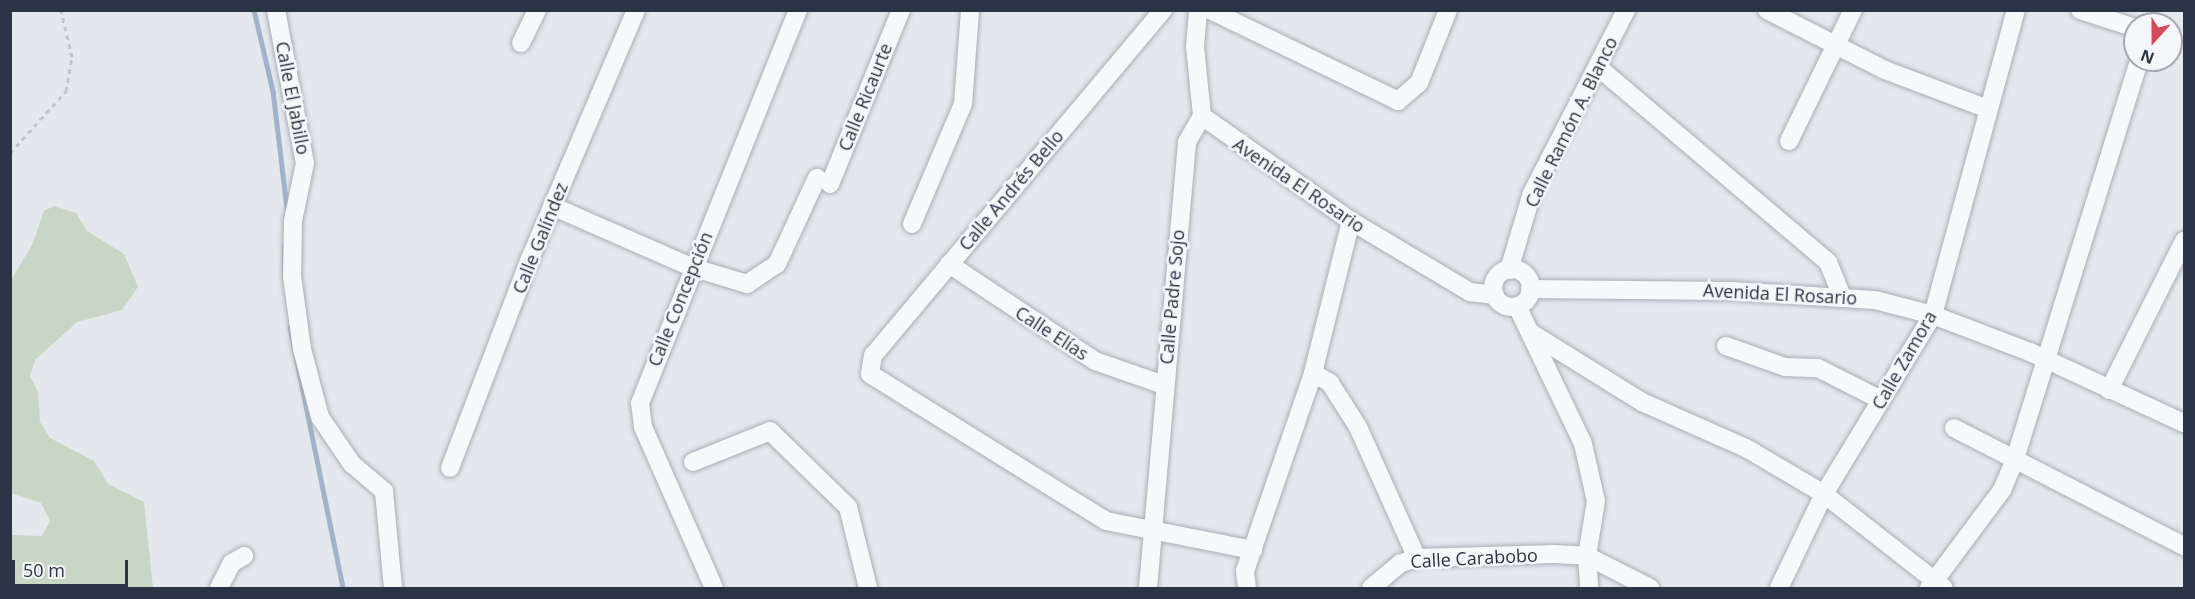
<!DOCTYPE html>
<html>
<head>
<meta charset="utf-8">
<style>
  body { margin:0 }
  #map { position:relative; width:2195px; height:599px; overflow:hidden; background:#e4e7ec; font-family:"Open Sans",sans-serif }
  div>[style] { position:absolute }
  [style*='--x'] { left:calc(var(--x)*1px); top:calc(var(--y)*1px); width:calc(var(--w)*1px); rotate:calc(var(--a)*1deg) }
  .green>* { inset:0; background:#c9d6c5 }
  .stream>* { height:4.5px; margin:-2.25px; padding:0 2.25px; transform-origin:2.25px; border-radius:2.25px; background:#9fb4cc }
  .path>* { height:3px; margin-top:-1.5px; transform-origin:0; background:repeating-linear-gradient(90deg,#c2c5cb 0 4.5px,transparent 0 9px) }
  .roads { filter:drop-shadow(0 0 2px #a9aeb7) drop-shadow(0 0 2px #a9aeb7) }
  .minor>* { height:18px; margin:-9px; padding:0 9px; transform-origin:9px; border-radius:9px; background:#f7f8fa }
  .minor>.ring { margin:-9px; padding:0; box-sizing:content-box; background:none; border:18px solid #f7f8fa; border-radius:50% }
  span { translate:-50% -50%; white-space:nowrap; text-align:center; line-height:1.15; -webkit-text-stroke:5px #f4f6f9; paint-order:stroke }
  .street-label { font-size:18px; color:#2b3445 }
  .frame { position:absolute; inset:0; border:12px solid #2b3445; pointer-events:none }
  .north { position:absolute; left:2123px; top:12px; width:60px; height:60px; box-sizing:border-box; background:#f4f6f9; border:2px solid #a4a8b1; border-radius:50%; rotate:201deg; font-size:16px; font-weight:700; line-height:24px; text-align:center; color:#2b3445 }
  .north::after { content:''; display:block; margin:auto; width:21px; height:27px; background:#d1495b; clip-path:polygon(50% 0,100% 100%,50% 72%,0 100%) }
  .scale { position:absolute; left:12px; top:560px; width:116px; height:27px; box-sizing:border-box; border:3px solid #2b3445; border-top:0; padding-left:8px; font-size:18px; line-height:21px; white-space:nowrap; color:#2b3445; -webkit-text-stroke:4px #f4f6f9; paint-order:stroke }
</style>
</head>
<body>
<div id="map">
  <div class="green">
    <i style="clip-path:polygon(54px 206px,76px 213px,87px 231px,124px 254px,138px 287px,122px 310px,77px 322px,35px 360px,30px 376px,38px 392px,40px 422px,50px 438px,94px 461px,108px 484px,144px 502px,153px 588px,11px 588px,11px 535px,42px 536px,50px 521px,41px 503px,11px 493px,11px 280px,32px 245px,44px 211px)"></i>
  </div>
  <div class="stream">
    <i style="--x:254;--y:10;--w:83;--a:76.8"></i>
    <i style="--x:273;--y:91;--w:118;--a:83.2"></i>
    <i style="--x:284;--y:277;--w:31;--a:-90"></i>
    <i style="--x:290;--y:327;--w:266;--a:78.5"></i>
  </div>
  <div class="path">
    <i style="--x:10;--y:153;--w:84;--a:-47.9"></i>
    <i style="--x:66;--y:91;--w:35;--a:-80"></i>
    <i style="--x:72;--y:57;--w:48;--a:-103.2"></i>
  </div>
  <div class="roads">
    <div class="minor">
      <i style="--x:276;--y:10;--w:156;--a:79.3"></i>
      <i style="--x:305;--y:163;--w:59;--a:101.7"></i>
      <i style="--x:293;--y:221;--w:55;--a:91"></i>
      <i style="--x:292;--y:276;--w:74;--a:82.2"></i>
      <i style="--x:302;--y:349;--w:70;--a:75.2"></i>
      <i style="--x:320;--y:417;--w:57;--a:55.8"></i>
      <i style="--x:352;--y:464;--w:42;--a:40.2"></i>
      <i style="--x:384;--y:491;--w:97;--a:84.7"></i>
      <i style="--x:1163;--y:10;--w:451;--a:130"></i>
      <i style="--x:873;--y:355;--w:19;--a:99"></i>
      <i style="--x:870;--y:374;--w:278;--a:31.9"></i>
      <i style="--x:1106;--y:521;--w:150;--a:11.2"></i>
      <i style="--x:1210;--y:10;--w:209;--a:25.8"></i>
      <i style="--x:1398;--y:101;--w:28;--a:-41"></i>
      <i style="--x:1419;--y:83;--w:79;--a:-68.3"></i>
      <i style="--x:1767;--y:10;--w:132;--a:27"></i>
      <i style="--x:1885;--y:70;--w:110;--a:20.7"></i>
      <i style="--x:2080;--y:10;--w:58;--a:18.1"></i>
      <i style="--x:521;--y:43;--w:37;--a:-64"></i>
      <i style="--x:1598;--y:67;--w:302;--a:40.3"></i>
      <i style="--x:1828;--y:262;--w:35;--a:68"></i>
      <i style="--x:1202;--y:116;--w:182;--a:35.2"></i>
      <i style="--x:1351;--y:221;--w:139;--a:30.8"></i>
      <i style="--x:1470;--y:292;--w:25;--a:7"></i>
      <i style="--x:1789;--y:141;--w:146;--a:-64"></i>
      <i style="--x:830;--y:184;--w:188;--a:-67.8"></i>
      <i style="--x:552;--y:206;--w:152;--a:23.7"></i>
      <i style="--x:691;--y:267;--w:59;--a:16.9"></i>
      <i style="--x:747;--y:284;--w:36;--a:-34"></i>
      <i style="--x:777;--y:264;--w:95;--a:-65.1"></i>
      <i style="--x:912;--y:224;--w:130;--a:-67"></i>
      <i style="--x:963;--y:104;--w:94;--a:-85.7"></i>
      <i style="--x:949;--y:264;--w:175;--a:33.6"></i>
      <i style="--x:1095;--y:361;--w:73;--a:19.2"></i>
      <i class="ring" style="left:1493px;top:269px;width:20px;height:20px"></i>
      <i style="--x:1509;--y:270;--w:80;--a:-73.4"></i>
      <i style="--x:1532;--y:193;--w:206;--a:-62.8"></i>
      <i style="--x:1530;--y:289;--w:202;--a:0.6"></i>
      <i style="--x:1732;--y:291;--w:143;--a:3.6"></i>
      <i style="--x:1875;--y:300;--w:60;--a:14.5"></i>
      <i style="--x:1933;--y:315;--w:104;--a:20.9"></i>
      <i style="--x:2030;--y:352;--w:170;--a:24.8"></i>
      <i style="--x:1517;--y:306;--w:153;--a:64.4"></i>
      <i style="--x:1583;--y:444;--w:58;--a:77.2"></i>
      <i style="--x:1596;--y:501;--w:56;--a:99.3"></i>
      <i style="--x:1587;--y:556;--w:32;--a:86"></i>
      <i style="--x:1531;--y:333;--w:131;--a:31.9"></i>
      <i style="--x:1642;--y:402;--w:114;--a:23.9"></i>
      <i style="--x:1746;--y:448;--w:91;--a:30.5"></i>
      <i style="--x:1824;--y:494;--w:152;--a:38.1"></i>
      <i style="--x:1726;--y:346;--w:63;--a:19.6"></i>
      <i style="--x:1785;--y:367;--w:33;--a:2"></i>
      <i style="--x:1818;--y:368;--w:71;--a:26.9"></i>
      <i style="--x:1313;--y:373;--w:20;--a:30"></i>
      <i style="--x:1330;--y:383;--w:52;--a:57.5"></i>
      <i style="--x:1358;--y:427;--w:144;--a:65.8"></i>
      <i style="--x:2109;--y:390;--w:167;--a:-63.3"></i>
      <i style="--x:1954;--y:428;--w:259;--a:27.2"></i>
      <i style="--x:693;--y:462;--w:83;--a:-21.9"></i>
      <i style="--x:770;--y:431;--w:109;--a:44.3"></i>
      <i style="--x:848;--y:507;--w:83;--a:76.1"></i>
      <i style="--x:450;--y:468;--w:222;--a:-69.1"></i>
      <i style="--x:529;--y:261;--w:273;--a:-66.9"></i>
      <i style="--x:219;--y:588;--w:28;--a:-63"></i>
      <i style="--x:232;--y:563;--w:14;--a:-30"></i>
      <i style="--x:714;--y:588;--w:176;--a:-113.8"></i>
      <i style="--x:643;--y:427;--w:24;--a:-97"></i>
      <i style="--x:640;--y:403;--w:424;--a:-68.1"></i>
      <i style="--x:1148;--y:588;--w:448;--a:-85"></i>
      <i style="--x:1187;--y:142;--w:30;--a:-60"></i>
      <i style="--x:1202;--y:116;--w:70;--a:-95.7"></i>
      <i style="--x:1195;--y:46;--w:36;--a:-85"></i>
      <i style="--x:1247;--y:588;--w:17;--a:-97"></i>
      <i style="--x:1245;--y:571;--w:209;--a:-71"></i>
      <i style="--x:1313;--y:373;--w:157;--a:-76"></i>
      <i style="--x:1371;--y:588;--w:39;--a:-40"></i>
      <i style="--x:1401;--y:563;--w:17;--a:-17"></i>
      <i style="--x:1417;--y:558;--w:137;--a:-1.7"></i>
      <i style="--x:1554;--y:554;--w:33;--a:3"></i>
      <i style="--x:1587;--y:556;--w:71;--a:26.9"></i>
      <i style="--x:1779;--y:588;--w:104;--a:-64.4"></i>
      <i style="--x:1824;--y:494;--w:210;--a:-58.7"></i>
      <i style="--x:1933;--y:315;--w:316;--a:-74.8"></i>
      <i style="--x:1929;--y:588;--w:122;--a:-53.3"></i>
      <i style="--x:2002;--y:490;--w:34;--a:-67"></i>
      <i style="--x:2015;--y:459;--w:418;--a:-72.7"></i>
    </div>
  </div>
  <div class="street-label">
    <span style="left:865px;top:97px;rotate:-68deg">Calle Ricaurte</span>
    <span style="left:293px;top:98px;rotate:79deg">Calle El Jabillo</span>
    <span style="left:1571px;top:122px;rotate:-64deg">Calle Ramón A. Blanco</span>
    <span style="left:1299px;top:185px;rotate:34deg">Avenida El Rosario</span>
    <span style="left:1011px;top:190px;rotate:-50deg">Calle Andrés Bello</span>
    <span style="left:540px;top:238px;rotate:-68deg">Calle Galíndez</span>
    <span style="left:1780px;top:294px;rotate:3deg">Avenida El Rosario</span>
    <span style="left:1172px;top:297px;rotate:-85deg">Calle Padre Sojo</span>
    <span style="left:680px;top:299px;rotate:-68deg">Calle Concepción</span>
    <span style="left:1052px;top:333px;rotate:33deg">Calle Elías</span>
    <span style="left:1904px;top:360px;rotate:-60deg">Calle Zamora</span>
    <span style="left:1474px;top:558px;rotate:-3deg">Calle Carabobo</span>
  </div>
  <div class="frame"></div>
  <div class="north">N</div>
  <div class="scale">50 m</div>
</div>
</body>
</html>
